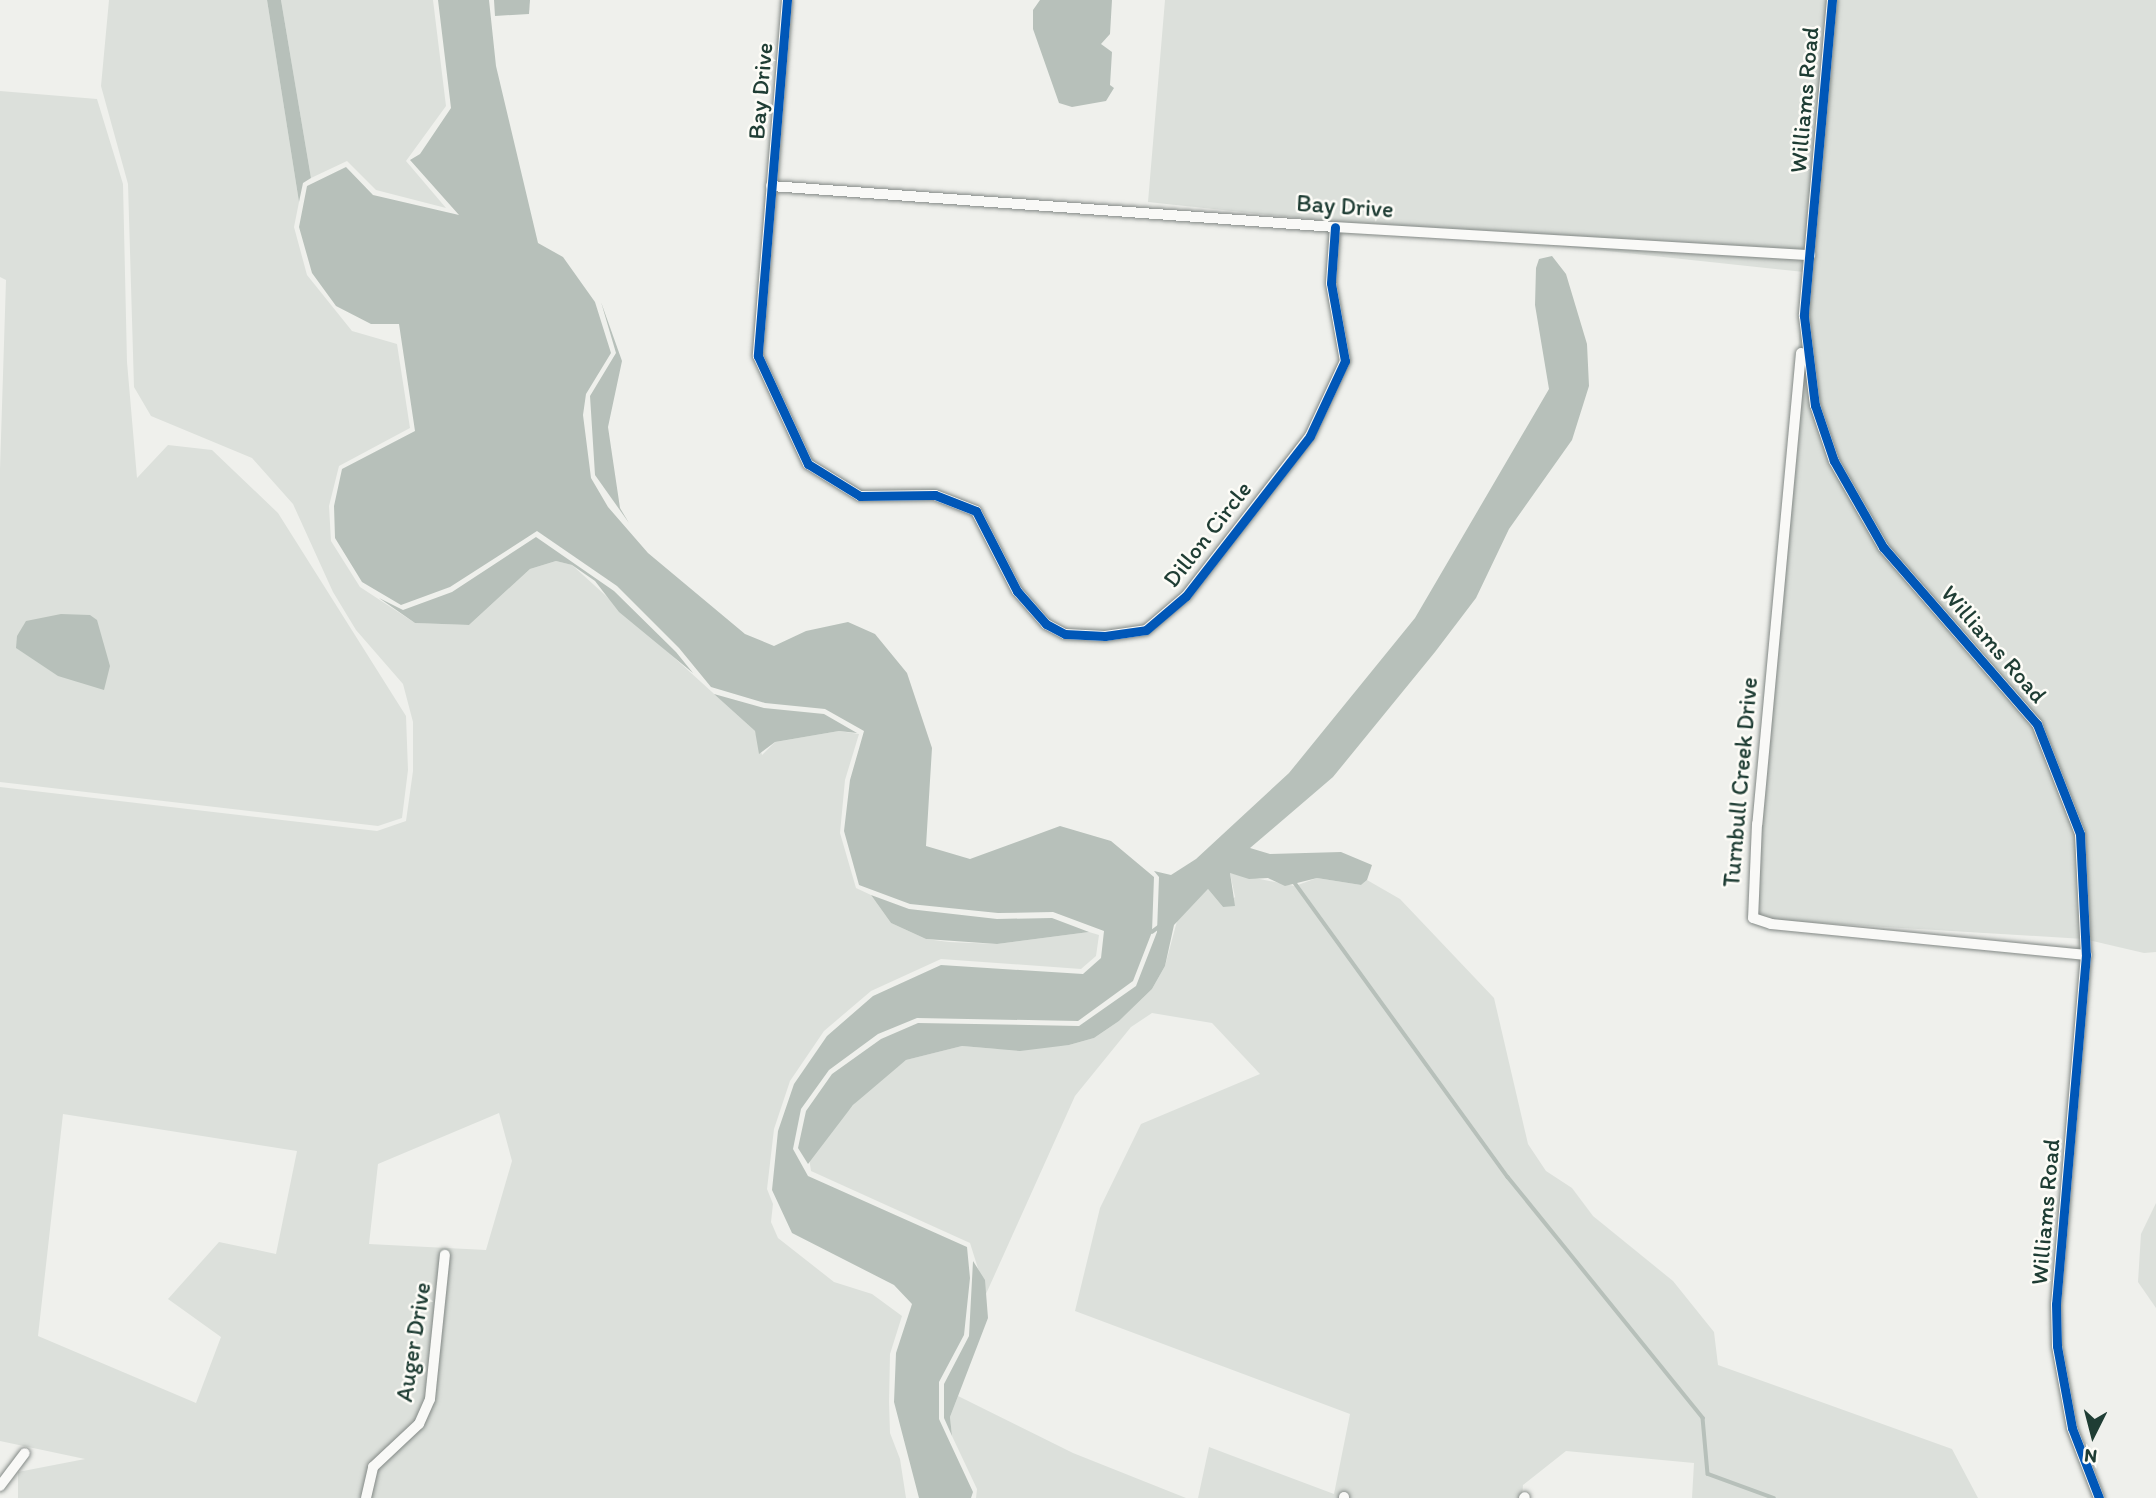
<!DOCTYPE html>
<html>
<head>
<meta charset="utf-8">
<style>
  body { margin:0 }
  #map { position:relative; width:2156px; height:1498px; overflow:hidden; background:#eff0ec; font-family:Itim,sans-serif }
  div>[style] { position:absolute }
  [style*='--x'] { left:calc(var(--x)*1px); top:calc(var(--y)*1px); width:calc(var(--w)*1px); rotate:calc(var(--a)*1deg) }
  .green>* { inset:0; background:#dce0db }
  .water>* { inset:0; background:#b7c0ba }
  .stream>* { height:3.5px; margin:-1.75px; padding:0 1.75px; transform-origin:1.75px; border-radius:1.75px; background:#b7c0ba }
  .roads { filter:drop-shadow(0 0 2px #828885) drop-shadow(0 0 2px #828885) }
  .minor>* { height:10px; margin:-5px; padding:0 5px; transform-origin:5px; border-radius:5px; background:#f9f9f7 }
  .cycleway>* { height:9px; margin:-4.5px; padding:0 4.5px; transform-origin:4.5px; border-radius:4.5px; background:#0057b8 }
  span { translate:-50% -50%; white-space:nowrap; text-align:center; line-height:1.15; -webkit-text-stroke:5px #fdfcf7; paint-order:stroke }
  .street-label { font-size:24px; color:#1f3d34 }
  .north { position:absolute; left:2058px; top:1400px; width:70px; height:70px; -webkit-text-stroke:5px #fdfcf7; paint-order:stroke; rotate:186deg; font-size:19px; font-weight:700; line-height:28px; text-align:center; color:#1f3d34 }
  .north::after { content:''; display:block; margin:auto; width:24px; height:32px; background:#1f3d34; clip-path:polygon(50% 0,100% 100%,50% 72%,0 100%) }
</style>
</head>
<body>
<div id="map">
  <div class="green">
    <i style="clip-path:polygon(evenodd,109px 0,267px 0,299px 202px,294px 227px,307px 275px,352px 331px,397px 344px,410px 428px,339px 466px,329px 506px,331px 541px,360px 587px,415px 623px,469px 625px,530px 569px,556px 561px,572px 565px,755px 731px,762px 755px,775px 742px,839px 731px,859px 734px,845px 780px,840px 833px,856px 888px,871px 895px,891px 923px,926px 939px,949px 942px,997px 944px,1089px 932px,1099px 935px,1096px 956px,1081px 969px,941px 959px,871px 991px,824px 1031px,790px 1081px,774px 1129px,767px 1189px,773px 1204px,771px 1222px,778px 1238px,834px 1282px,872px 1294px,902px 1316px,890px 1354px,889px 1402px,890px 1433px,900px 1459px,906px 1498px,18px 1498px,18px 1472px,85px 1459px,0 1441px,0 787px,377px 831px,406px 821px,413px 771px,413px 722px,403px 684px,356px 630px,333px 592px,293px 504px,252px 458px,151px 416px,134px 387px,128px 184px,101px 86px,109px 0,499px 1113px,512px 1161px,486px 1250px,369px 1244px,378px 1164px,499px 1113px,109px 0,63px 1114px,297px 1151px,276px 1254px,219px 1242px,168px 1299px,221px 1337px,196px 1403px,38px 1336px,63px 1114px)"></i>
    <i style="clip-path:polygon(281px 0,433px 0,446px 106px,406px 161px,446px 208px,376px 190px,347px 161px,311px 178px)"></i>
    <i style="clip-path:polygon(1165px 0,2156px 0,2156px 952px,2144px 953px,2084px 939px,1755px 919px,1804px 272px,1148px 202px)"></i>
    <i style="clip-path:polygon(0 91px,97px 99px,123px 184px,127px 362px,137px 478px,168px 445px,212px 450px,278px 513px,406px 716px,408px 770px,402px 818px,378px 826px,0 782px,0 469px,6px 280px,0 277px)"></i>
    <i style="clip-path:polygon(1230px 873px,1295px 886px,1317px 878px,1361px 885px,1367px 880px,1400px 899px,1494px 998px,1528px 1144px,1546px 1171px,1572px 1188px,1593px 1216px,1673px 1281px,1714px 1332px,1718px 1365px,1952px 1449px,1978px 1498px,1692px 1498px,1694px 1463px,1566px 1451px,1523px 1485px,1522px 1498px,1198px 1498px,1209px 1447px,1334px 1494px,1350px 1414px,1075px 1311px,1100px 1208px,1141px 1124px,1260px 1074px,1212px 1023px,1152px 1013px,1131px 1027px,1075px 1096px,986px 1294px,970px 1243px,811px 1171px,809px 1158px,822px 1140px,865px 1092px,906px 1060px,962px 1046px,997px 1049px,1069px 1045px,1094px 1038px,1119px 1021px,1152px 989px,1165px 966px,1177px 921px,1208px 889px,1223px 907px,1235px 897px)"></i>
    <i style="clip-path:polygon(2156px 1203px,2156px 1308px,2138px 1282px,2141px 1234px)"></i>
    <i style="clip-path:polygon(958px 1396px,1073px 1453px,1186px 1498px,976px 1498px,977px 1489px,952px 1436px,950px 1417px)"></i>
  </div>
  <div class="water">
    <i style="clip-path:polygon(267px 0,281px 0,311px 178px,303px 183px,299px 202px)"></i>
    <i style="clip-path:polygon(438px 0,489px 0,496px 66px,538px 243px,563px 257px,595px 302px,611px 353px,586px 394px,583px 415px,591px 478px,608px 507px,648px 553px,745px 634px,774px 646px,806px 631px,848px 622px,875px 634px,907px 673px,932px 748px,926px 846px,970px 859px,1060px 826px,1111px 841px,1154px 877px,1152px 932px,1133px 981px,1078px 1021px,917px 1018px,878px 1034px,829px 1070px,801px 1109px,793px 1149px,808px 1176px,967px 1247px,970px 1278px,964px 1335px,939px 1382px,939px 1419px,973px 1492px,971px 1498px,919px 1498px,894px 1402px,896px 1353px,912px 1304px,894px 1285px,792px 1233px,772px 1190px,778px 1131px,794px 1084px,827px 1036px,873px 996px,941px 965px,1083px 974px,1101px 958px,1104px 931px,1053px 912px,998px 913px,910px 904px,859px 885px,844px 831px,850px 780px,864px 731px,825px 709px,765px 703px,711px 687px,679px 648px,617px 586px,537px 531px,450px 587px,401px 605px,362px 582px,335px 538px,334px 506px,342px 469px,415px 431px,399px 324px,371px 324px,336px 306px,312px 273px,299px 227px,307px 186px,346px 167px,373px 195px,459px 215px,410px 160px,420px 154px,451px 108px)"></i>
    <i style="clip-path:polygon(494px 0,530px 0,529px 14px,495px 16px)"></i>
    <i style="clip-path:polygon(1040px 0,1112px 0,1110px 34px,1101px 44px,1112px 52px,1110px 85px,1114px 88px,1106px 101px,1072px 107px,1059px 103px,1033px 29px,1033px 10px)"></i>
    <i style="clip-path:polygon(1552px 256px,1566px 274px,1587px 344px,1589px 386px,1572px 440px,1509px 529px,1476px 598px,1435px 652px,1333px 777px,1250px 848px,1270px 854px,1341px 852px,1372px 865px,1367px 880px,1361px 885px,1317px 878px,1285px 886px,1268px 878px,1249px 879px,1230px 873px,1235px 906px,1223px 907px,1208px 889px,1174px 925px,1165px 966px,1152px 989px,1119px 1021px,1094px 1038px,1069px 1045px,1020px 1051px,962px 1046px,906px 1060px,853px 1105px,808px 1164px,798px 1148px,806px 1111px,832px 1074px,881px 1039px,918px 1023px,1079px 1026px,1136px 986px,1157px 932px,1159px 877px,1154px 871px,1171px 875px,1196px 859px,1289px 773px,1415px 618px,1549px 389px,1535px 305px,1536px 268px,1539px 259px)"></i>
    <i style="clip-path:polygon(601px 302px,622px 361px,608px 427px,620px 508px,629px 523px,595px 475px,590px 396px,616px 353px)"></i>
    <i style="clip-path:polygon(536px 537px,614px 591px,676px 652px,693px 673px,619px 612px,595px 581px,572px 565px,556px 561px,530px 569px,469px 625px,415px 623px,379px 598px,403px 610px,452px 592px)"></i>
    <i style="clip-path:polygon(61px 614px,90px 615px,97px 620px,110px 666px,104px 690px,58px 676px,16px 648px,17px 636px,26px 621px)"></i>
    <i style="clip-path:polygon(714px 694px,764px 708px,824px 714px,857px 733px,839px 731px,775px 742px,759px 754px,755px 731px)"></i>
    <i style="clip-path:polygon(871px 895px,909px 909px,997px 919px,1052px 918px,1089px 932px,997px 944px,926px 939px,891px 923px)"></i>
    <i style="clip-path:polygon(973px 1261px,985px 1280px,988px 1318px,950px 1417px,952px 1436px,944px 1418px,944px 1384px,969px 1336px)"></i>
  </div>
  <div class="stream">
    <i style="--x:1295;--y:883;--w:363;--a:54.1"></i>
    <i style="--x:1508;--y:1177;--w:310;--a:51"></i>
    <i style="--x:1703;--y:1418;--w:56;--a:84.9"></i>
    <i style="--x:1708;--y:1474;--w:70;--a:20"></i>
    <i style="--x:1152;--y:932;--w:10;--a:-37"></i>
  </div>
  <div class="roads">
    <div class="minor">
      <i style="--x:787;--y:0;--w:357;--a:94.7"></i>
      <i style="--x:758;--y:356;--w:119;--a:65.2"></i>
      <i style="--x:808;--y:464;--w:61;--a:31.6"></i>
      <i style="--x:860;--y:496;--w:75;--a:-0.8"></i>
      <i style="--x:935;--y:495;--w:44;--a:21.3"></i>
      <i style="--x:976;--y:511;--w:90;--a:62.9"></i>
      <i style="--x:1017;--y:591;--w:44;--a:48.7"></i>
      <i style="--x:1046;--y:624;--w:21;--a:28"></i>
      <i style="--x:1065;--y:634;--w:40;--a:2.9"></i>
      <i style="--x:1105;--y:636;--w:41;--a:-8.3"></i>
      <i style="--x:1146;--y:630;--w:52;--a:-40.4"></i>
      <i style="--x:1186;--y:596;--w:202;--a:-52.2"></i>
      <i style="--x:1310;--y:436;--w:83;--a:-65"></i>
      <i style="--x:1345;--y:361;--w:79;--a:-100.2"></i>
      <i style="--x:1331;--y:283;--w:56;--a:-85.9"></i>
      <i style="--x:1832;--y:0;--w:317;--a:95.1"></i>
      <i style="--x:1804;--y:316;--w:90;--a:83"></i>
      <i style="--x:1815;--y:405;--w:59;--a:71.3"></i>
      <i style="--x:1834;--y:461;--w:99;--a:60.3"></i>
      <i style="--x:1883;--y:547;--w:235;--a:49"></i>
      <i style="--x:2037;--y:724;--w:118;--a:68.6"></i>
      <i style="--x:2080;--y:834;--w:121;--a:87.2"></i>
      <i style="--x:2086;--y:955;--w:350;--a:94.9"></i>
      <i style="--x:2056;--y:1304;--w:42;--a:88.6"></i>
      <i style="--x:2057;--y:1346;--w:83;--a:79.6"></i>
      <i style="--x:2072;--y:1428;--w:75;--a:68.9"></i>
      <i style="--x:771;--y:186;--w:565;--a:4.16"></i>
      <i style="--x:1335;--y:227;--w:476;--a:3.4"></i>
      <i style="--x:1801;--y:353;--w:473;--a:95.3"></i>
      <i style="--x:1757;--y:824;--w:94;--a:92.4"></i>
      <i style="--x:1753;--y:918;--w:19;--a:18"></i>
      <i style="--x:1771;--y:924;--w:317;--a:5.6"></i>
      <i style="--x:0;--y:1486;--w:41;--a:-52.9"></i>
      <i style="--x:366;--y:1498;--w:32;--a:-77"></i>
      <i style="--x:373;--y:1467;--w:63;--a:-43.1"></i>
      <i style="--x:419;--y:1424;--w:27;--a:-66"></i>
      <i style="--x:430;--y:1399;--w:145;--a:-84.1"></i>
      <i style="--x:1344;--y:1498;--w:1;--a:-90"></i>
      <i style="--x:1524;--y:1498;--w:1;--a:-45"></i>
    </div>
  </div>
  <div class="cycleway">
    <i style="--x:787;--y:0;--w:357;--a:94.7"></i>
    <i style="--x:758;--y:356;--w:119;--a:65.2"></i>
    <i style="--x:808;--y:464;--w:61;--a:31.6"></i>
    <i style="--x:860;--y:496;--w:75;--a:-0.8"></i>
    <i style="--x:935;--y:495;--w:44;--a:21.3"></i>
    <i style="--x:976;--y:511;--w:90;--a:62.9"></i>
    <i style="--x:1017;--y:591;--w:44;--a:48.7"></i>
    <i style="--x:1046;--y:624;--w:21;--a:28"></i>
    <i style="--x:1065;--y:634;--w:40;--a:2.9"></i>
    <i style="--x:1105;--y:636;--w:41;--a:-8.3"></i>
    <i style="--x:1146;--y:630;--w:52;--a:-40.4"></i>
    <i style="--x:1186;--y:596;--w:202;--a:-52.2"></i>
    <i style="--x:1310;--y:436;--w:83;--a:-65"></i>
    <i style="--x:1345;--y:361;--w:79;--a:-100.2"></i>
    <i style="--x:1331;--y:283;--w:56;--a:-85.9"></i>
    <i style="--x:1832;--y:0;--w:317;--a:95.1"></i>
    <i style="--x:1804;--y:316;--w:90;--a:83"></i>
    <i style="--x:1815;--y:405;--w:59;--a:71.3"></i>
    <i style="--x:1834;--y:461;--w:99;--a:60.3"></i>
    <i style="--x:1883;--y:547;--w:235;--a:49"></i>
    <i style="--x:2037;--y:724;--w:118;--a:68.6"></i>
    <i style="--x:2080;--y:834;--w:121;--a:87.2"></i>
    <i style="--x:2086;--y:955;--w:350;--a:94.9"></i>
    <i style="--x:2056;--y:1304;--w:42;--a:88.6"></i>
    <i style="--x:2057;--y:1346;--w:83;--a:79.6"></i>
    <i style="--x:2072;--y:1428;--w:75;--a:68.9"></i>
  </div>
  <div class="street-label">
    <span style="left:760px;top:91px;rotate:-85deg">Bay Drive</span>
    <span style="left:1804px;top:100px;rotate:-85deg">Williams Road</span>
    <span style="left:1345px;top:206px;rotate:4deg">Bay Drive</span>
    <span style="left:1207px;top:534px;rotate:-52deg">Dillon Circle</span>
    <span style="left:1994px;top:644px;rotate:49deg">Williams Road</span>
    <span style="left:1740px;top:782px;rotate:-85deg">Turnbull Creek Drive</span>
    <span style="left:2045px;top:1212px;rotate:-85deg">Williams Road</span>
    <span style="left:413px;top:1342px;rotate:-81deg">Auger Drive</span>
  </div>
  <div class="north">N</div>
</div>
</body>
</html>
